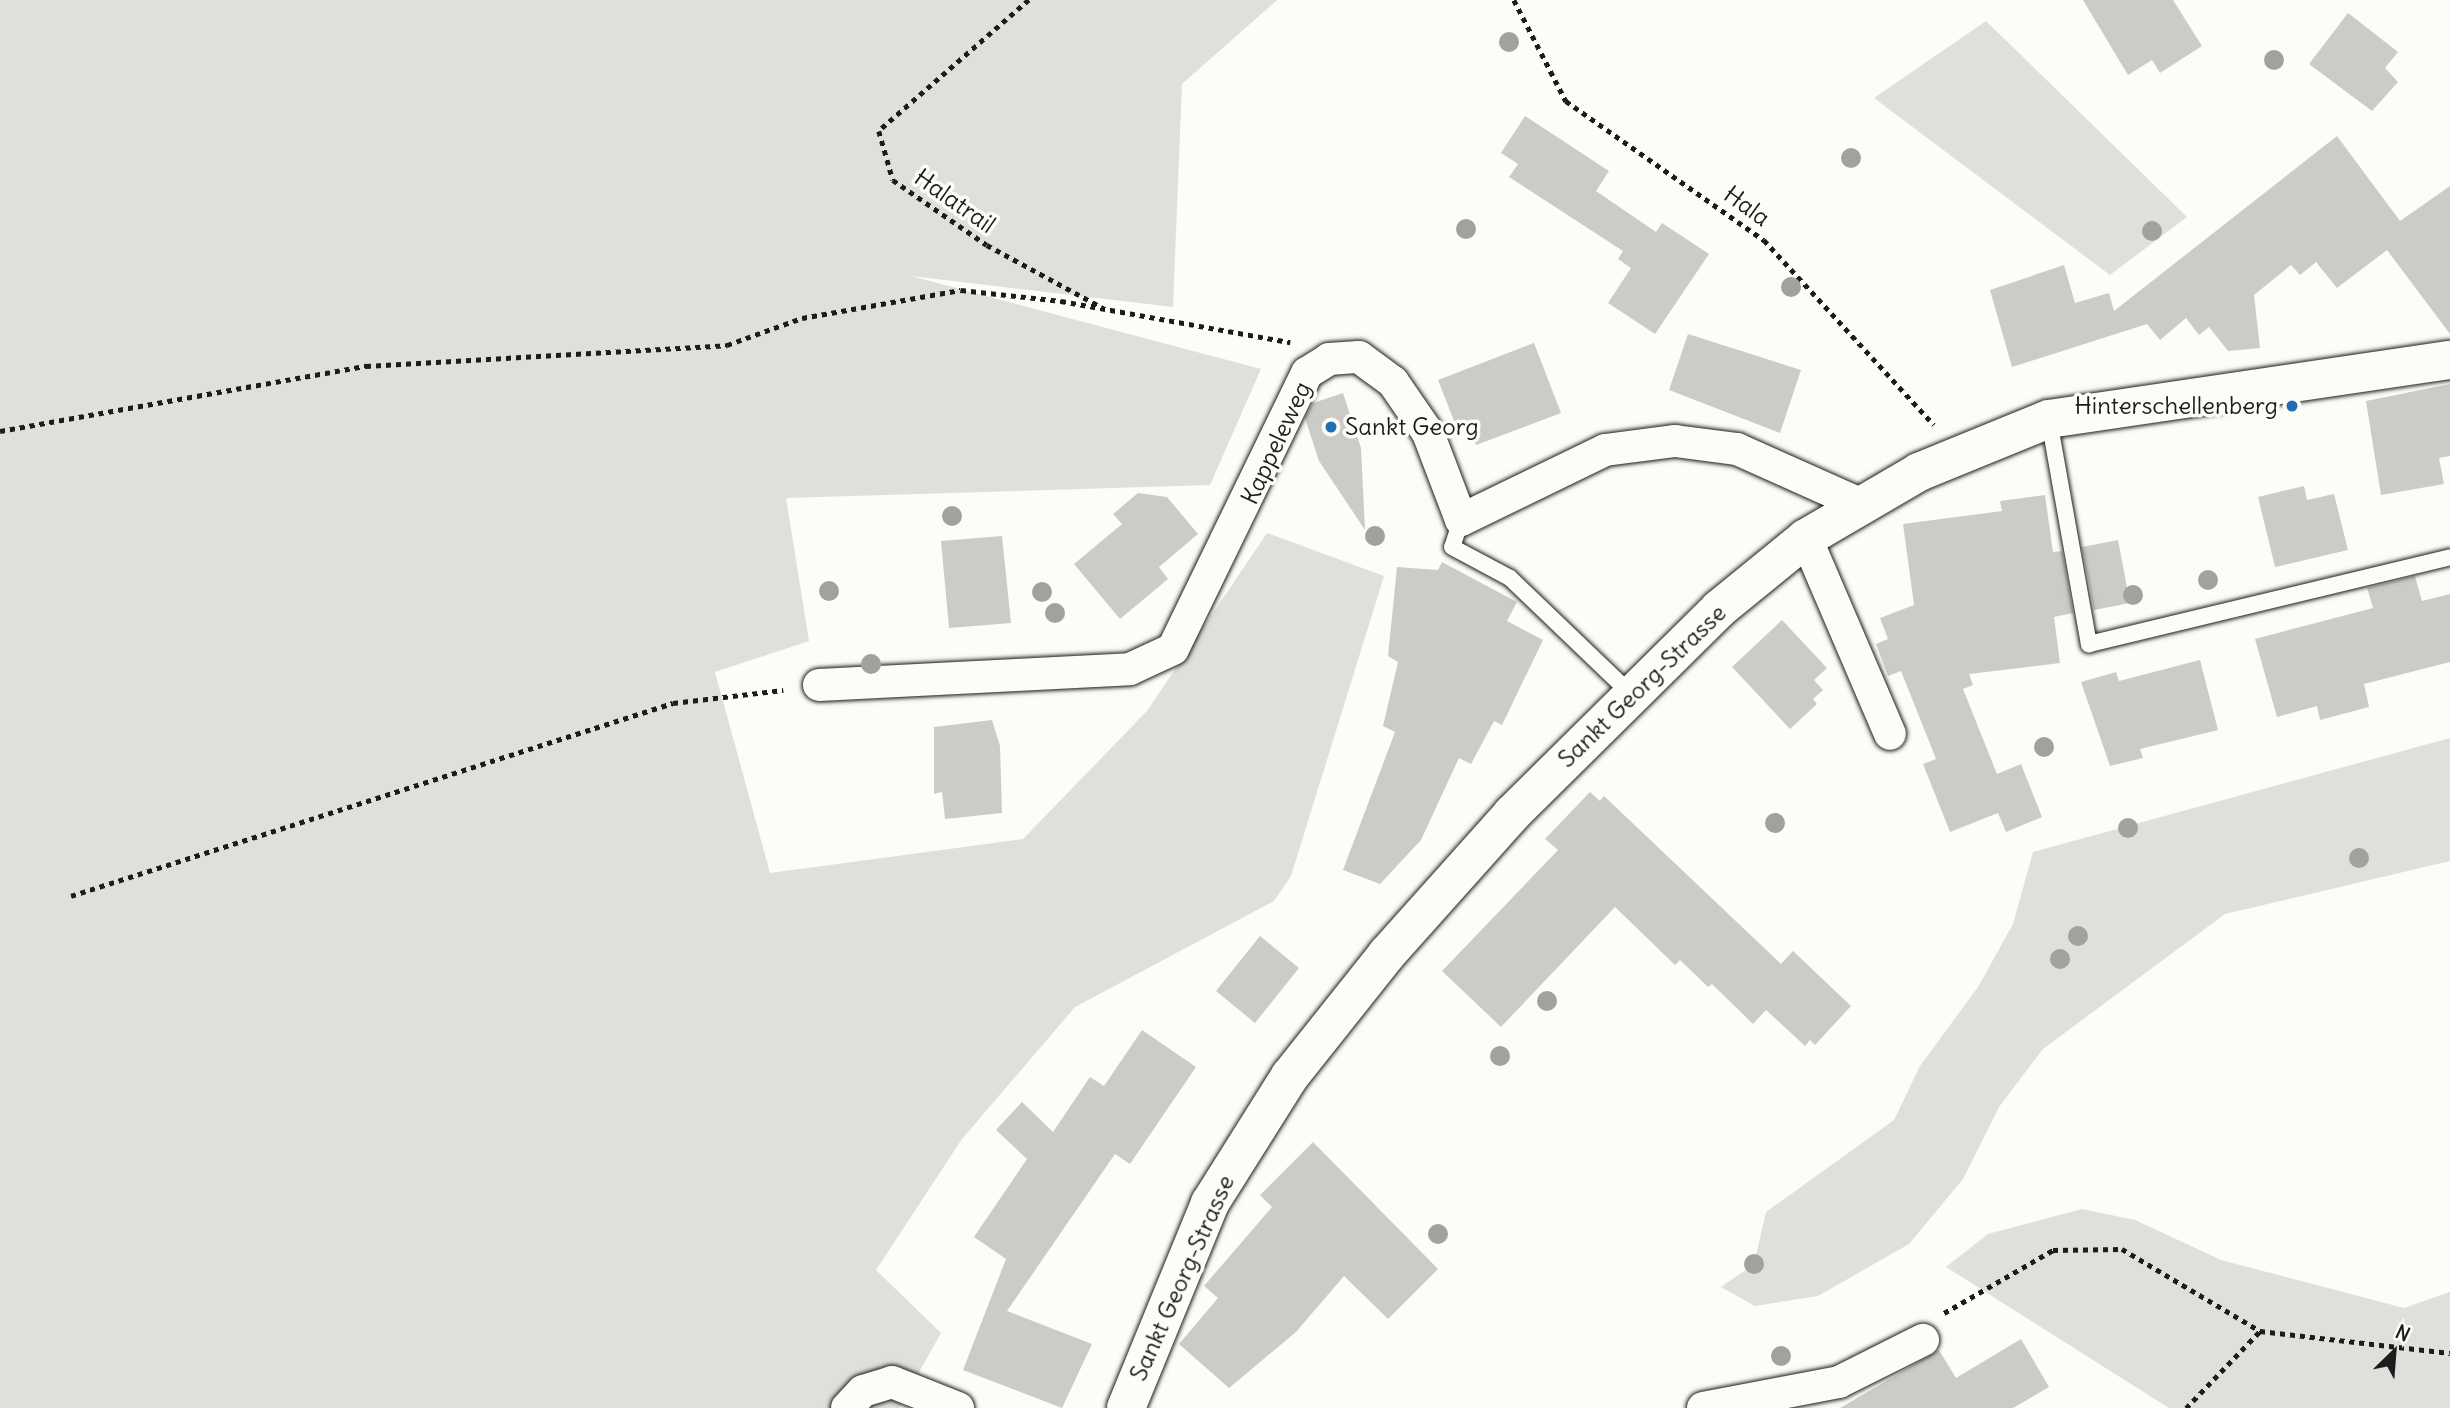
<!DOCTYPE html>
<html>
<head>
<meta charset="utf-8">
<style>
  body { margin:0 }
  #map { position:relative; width:2450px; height:1408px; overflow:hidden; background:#fdfcf7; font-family:Delius,sans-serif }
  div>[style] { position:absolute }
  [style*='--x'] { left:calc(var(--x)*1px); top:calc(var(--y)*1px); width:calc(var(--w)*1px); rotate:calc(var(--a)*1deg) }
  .green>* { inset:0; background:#e0dfdb }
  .building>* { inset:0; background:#cccbc8 }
  .path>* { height:4.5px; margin-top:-2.25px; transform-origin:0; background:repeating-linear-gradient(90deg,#1c1c1c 0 5px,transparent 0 10px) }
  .roads { filter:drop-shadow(0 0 2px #1c1c1c) drop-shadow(0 0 2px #1c1c1c) }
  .service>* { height:16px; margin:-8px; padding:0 8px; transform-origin:8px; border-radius:8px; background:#fdfcf7 }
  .minor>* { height:32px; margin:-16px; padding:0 16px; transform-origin:16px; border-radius:16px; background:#fdfcf7 }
  .tertiary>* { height:38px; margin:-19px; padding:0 19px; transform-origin:19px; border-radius:19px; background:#fdfcf7 }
  .trees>* { width:20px; height:20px; margin:-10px; border-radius:50%; background:#a2a19e }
  .dots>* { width:19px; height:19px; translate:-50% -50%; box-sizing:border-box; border:4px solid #fdfcf7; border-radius:50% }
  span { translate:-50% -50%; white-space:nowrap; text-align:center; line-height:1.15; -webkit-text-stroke:7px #fdfcf7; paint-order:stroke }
  .street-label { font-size:24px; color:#1c1c1c }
  .poi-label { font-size:24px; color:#1c1c1c }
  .right { translate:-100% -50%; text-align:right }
  .left { translate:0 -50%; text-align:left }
  .north { position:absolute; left:2359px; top:1317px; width:70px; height:70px; -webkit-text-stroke:5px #fdfcf7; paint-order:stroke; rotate:25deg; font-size:19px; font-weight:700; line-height:28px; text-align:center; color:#1c1c1c }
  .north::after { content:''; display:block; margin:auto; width:24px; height:32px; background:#1c1c1c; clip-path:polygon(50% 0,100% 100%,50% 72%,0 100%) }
</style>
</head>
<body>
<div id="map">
  <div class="green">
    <i style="clip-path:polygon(0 0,1277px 0,1182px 84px,1173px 307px,911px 276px,1261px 369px,1210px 485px,786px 498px,809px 641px,715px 672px,770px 873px,1023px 839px,1147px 711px,1267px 533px,1384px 576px,1291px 876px,1274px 901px,1075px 1007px,962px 1139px,876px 1270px,941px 1333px,899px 1408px,0 1408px)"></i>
    <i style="clip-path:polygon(1986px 21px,2187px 217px,2110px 275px,1874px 98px)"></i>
    <i style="clip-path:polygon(2450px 738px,2450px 861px,2225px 914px,2043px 1049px,1999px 1107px,1963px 1179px,1909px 1244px,1818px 1296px,1755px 1306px,1721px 1287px,1754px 1264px,1766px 1212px,1894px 1120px,1920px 1066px,1978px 987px,2013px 924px,2033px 852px)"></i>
    <i style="clip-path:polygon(2082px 1209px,2135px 1220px,2221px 1260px,2404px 1308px,2450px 1292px,2450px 1408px,2169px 1408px,1946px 1267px,1988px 1234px)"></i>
  </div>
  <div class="building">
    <i style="clip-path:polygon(2083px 0,2173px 0,2202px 46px,2160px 73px,2152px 60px,2128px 75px)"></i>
    <i style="clip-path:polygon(2348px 13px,2398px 52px,2385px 68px,2398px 82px,2372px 111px,2309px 64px)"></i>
    <i style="clip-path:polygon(1525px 116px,1609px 171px,1596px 191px,1656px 232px,1662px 223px,1709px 254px,1655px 334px,1608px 303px,1631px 268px,1618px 259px,1623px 251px,1509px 177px,1518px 164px,1501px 153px)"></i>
    <i style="clip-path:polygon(2337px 136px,2400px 221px,2450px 186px,2450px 334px,2387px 250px,2337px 288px,2316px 262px,2300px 275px,2291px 265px,2254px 295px,2260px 348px,2228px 351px,2209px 327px,2199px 335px,2186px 318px,2160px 340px,2147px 324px,2012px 367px,1990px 290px,2064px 265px,2075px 303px,2109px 293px,2114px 311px)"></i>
    <i style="clip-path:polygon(1688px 334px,1801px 370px,1780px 433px,1669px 390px)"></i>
    <i style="clip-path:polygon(1534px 343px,1561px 413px,1476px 445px,1466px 422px,1456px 426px,1438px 380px)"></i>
    <i style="clip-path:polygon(2450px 384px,2450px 456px,2439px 458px,2444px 484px,2381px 495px,2366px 401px)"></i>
    <i style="clip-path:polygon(1343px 393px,1361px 448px,1365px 530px,1319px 461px,1305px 418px,1313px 403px)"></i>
    <i style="clip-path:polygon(2304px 486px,2307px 500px,2334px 494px,2348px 550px,2275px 567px,2258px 497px)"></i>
    <i style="clip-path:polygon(1138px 493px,1167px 497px,1198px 534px,1159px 567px,1168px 579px,1120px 619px,1074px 564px,1122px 524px,1113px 514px)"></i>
    <i style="clip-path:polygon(2045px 495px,2053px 552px,2062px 551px,2073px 613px,2054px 617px,2060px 663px,1969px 674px,1973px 685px,1963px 689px,1997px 774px,2021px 764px,2042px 817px,2006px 832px,1998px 813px,1950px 832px,1923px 764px,1936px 759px,1901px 671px,1888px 676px,1876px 644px,1888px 639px,1880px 618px,1914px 605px,1903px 524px,2002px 511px,2000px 501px)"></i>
    <i style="clip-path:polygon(1002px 536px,1011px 623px,949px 628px,941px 541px)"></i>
    <i style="clip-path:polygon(2118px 540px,2130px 603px,2094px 610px,2082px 547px)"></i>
    <i style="clip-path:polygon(1442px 562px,1517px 602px,1507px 621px,1543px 640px,1502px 725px,1494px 721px,1471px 764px,1459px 758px,1421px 840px,1380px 884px,1343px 870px,1395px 732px,1383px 726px,1398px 662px,1388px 656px,1397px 567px,1438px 570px)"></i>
    <i style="clip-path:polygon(2415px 576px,2422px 601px,2450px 594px,2450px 662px,2364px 684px,2369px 707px,2320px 720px,2317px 706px,2277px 717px,2255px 639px,2373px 608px,2367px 588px)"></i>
    <i style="clip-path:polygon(1782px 620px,1827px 668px,1814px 680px,1823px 690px,1813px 699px,1817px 704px,1790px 729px,1732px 667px)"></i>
    <i style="clip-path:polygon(2200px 660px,2218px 730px,2140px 749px,2143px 758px,2110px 766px,2081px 682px,2116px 672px,2119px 681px)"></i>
    <i style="clip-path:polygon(992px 720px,1000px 746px,1002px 813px,945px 819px,942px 792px,934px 794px,934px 727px)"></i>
    <i style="clip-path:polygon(1590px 792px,1600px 801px,1604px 796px,1781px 964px,1793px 951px,1851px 1006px,1815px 1045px,1810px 1040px,1805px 1046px,1766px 1010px,1753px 1024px,1712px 984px,1708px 987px,1680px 960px,1675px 965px,1615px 907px,1501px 1027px,1442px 971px,1558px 850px,1545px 839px)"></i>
    <i style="clip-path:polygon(1260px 936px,1299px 968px,1255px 1023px,1216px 991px)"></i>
    <i style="clip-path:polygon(1142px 1030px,1196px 1067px,1130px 1164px,1115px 1154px,1007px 1311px,1092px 1344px,1062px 1408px,963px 1370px,1006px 1259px,974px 1237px,1027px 1159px,996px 1130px,1022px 1102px,1053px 1132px,1090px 1077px,1104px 1086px)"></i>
    <i style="clip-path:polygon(1313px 1142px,1438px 1269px,1388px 1319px,1344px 1276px,1296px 1332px,1229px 1388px,1179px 1344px,1218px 1298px,1204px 1286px,1272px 1207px,1260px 1195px)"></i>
    <i style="clip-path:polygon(2021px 1339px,2049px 1387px,2013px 1408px,1840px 1408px,1939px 1350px,1956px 1378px)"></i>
  </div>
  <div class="path">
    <i style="--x:1029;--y:0;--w:199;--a:138.9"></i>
    <i style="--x:879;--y:131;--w:51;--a:74.1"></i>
    <i style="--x:893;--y:180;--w:114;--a:34.7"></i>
    <i style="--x:987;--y:245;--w:132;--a:28.5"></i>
    <i style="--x:1514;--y:0;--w:114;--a:62.8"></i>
    <i style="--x:1566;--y:101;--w:242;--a:35.1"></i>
    <i style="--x:1764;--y:240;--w:251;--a:47.4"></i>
    <i style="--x:0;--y:431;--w:372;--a:-10.1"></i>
    <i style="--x:366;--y:366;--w:362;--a:-3.3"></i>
    <i style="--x:727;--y:345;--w:80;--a:-19.8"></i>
    <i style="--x:802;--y:318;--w:161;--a:-10"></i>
    <i style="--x:961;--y:290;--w:101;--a:6.3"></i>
    <i style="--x:1061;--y:301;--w:233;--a:10.2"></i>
    <i style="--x:71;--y:896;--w:632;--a:-17.78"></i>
    <i style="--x:673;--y:703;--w:111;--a:-6.7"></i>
    <i style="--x:1944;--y:1313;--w:126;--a:-30"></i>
    <i style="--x:2053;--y:1250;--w:69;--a:-0.8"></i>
    <i style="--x:2122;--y:1249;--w:161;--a:30.7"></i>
    <i style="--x:2260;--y:1331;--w:191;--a:6.6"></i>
    <i style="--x:2186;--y:1408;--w:107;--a:-46.1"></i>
  </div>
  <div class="roads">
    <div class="service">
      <i style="--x:2049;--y:420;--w:228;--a:79.9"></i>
      <i style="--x:2089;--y:644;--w:371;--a:-13.5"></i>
      <i style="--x:1461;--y:520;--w:28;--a:108"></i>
      <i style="--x:1452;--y:547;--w:66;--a:28.1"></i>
      <i style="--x:1510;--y:578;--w:169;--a:43.8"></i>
    </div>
    <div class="minor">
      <i style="--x:1806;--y:538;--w:213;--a:66.8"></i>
      <i style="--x:819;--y:685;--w:311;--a:-2.9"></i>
      <i style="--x:1130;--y:669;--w:47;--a:-24.9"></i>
      <i style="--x:1173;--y:649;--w:307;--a:-64.1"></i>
      <i style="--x:1307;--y:373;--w:26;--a:-32"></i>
      <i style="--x:1329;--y:359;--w:30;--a:-4"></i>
      <i style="--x:1359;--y:357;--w:42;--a:36.3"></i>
      <i style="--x:1393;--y:382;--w:62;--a:55.5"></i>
      <i style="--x:1428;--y:433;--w:93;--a:69.2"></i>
      <i style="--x:1461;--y:520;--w:160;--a:-25.9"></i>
      <i style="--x:1605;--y:450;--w:71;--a:-7.3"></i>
      <i style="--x:1675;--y:441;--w:63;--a:7.4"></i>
      <i style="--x:1737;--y:449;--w:135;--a:24.1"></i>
      <i style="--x:847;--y:1408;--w:23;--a:-47"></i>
      <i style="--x:863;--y:1391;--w:30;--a:-17"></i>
      <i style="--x:892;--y:1382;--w:71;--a:21.5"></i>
      <i style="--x:1703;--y:1408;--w:138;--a:-10.8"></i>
      <i style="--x:1839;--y:1382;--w:94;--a:-26.6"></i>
    </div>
    <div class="tertiary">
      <i style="--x:1126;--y:1408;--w:222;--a:-67.7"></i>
      <i style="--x:1210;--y:1203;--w:150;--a:-57.8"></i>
      <i style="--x:1290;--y:1076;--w:156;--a:-51.5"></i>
      <i style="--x:1387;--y:954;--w:188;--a:-48.2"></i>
      <i style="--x:1512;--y:814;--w:291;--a:-44.7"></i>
      <i style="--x:1719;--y:609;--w:112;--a:-39.2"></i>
      <i style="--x:1806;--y:538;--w:131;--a:-30.3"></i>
      <i style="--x:1919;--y:472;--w:140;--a:-22.2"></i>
      <i style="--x:2049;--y:419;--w:405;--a:-8.4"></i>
    </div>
  </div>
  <div class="trees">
    <i style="left:1509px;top:42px"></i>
    <i style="left:2274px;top:60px"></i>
    <i style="left:1851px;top:158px"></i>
    <i style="left:1466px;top:229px"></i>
    <i style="left:2152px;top:231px"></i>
    <i style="left:1791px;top:287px"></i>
    <i style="left:952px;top:516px"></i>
    <i style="left:1375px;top:536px"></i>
    <i style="left:2208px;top:580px"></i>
    <i style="left:829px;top:591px"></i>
    <i style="left:1042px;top:592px"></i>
    <i style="left:2133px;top:595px"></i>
    <i style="left:1055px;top:613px"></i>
    <i style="left:871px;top:664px"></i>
    <i style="left:2044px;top:747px"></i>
    <i style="left:1775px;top:823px"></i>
    <i style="left:2128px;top:828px"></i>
    <i style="left:2359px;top:858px"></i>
    <i style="left:2078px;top:936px"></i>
    <i style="left:2060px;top:959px"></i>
    <i style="left:1547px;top:1001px"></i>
    <i style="left:1500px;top:1056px"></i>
    <i style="left:1438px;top:1234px"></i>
    <i style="left:1754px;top:1264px"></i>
    <i style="left:1781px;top:1356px"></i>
  </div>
  <div class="dots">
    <i style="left:2292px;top:406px;background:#1f6fb2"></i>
    <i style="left:1331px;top:427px;background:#1f6fb2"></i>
  </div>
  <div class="street-label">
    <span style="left:955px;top:201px;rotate:35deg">Halatrail</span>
    <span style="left:1747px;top:206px;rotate:36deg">Hala</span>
    <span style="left:1276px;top:443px;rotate:-65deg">Kappeleweg</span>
    <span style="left:1642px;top:686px;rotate:-44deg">Sankt Georg-Strasse</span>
    <span style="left:1182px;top:1278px;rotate:-66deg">Sankt Georg-Strasse</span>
  </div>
  <div class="poi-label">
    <span class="right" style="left:2278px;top:406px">Hinterschellenberg</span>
    <span class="left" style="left:1345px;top:427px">Sankt Georg</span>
  </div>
  <div class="north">N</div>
</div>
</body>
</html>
